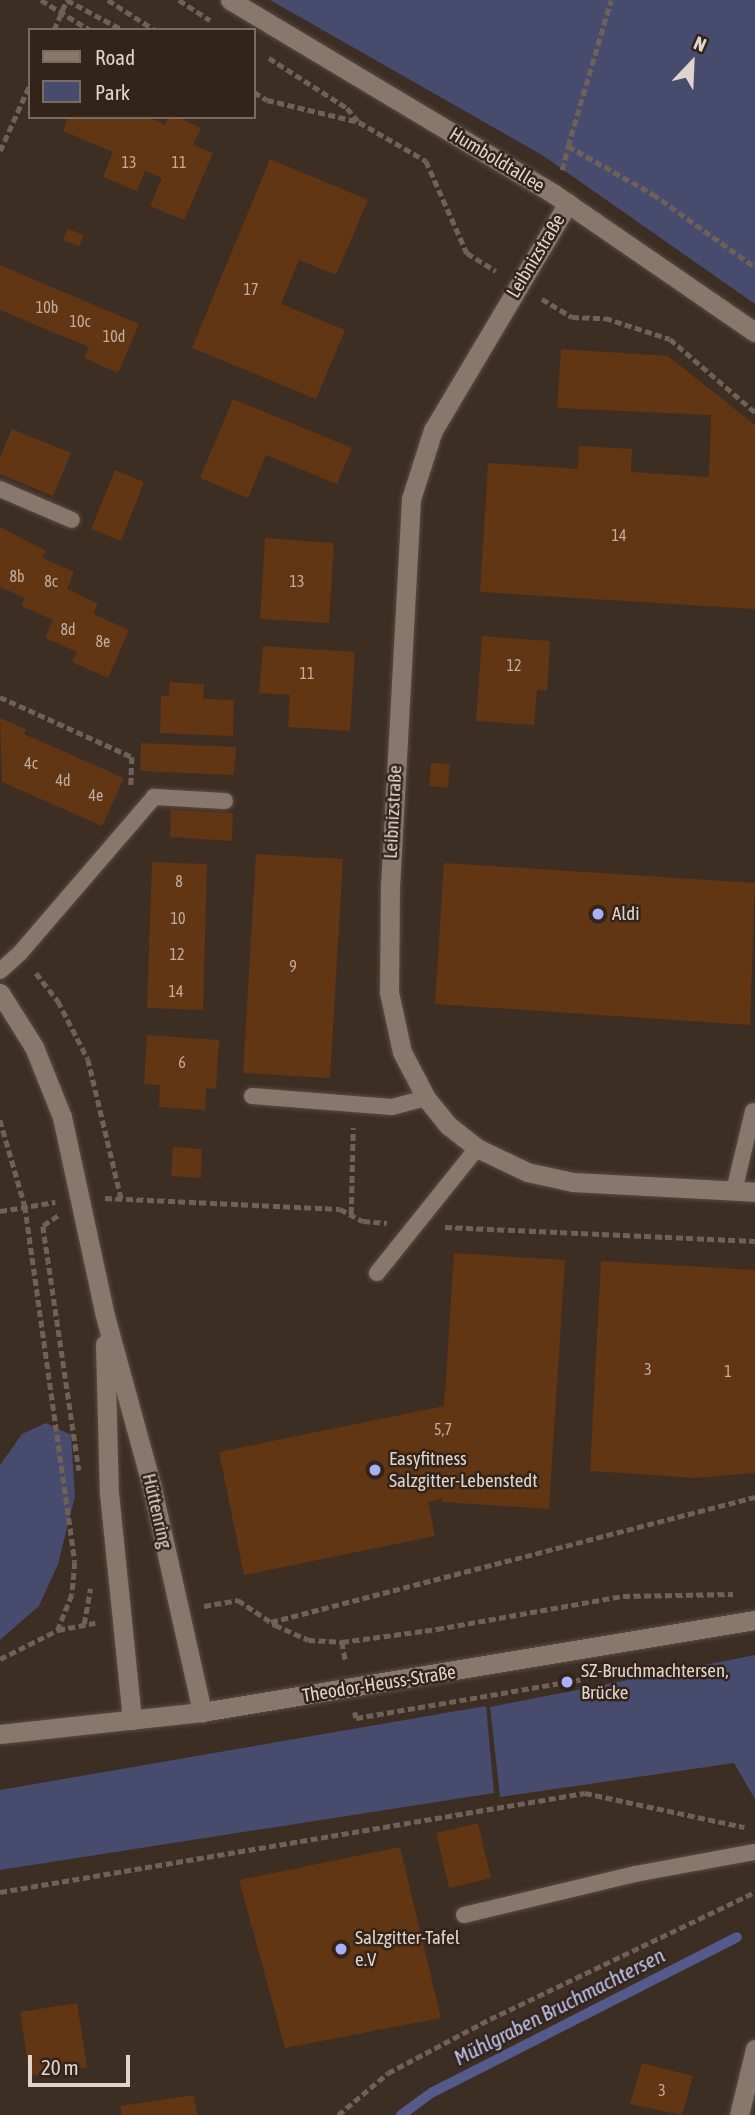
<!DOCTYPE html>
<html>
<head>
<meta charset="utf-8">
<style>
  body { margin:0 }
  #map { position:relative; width:755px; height:2115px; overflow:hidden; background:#3d2e24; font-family:"Asap Condensed",sans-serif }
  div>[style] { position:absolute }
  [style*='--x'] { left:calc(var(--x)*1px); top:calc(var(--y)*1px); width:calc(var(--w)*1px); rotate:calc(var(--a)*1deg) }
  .green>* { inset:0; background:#474b6d }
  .stream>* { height:10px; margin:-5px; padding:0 5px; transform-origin:5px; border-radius:5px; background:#555a8c }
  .building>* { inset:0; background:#623513 }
  .path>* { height:4.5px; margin-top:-2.25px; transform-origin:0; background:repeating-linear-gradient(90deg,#6f6158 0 7px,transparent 0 10.5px) }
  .roads { filter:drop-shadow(0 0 2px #584b43) drop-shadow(0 0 2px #584b43) }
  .service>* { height:16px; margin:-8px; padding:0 8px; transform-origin:8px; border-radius:8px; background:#8a776c }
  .minor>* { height:19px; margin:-9.5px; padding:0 9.5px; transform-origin:9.5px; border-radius:9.5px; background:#8a776c }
  .tertiary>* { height:19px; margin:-9.5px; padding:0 9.5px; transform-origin:9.5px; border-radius:9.5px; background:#8a776c }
  .dots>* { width:19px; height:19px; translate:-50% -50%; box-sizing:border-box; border:4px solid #33241a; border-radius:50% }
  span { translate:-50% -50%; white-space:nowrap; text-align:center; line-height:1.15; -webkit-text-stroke:5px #33241a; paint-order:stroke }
  .number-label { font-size:16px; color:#c0ad9f }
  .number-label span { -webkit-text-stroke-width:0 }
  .street-label { font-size:19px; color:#dfd5ce }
  .poi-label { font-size:19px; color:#dfd5ce }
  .left { translate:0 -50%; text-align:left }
  .water-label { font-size:21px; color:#bec4f3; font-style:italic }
  .legend { position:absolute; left:28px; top:28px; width:228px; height:91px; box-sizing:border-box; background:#33241a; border:2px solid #786b62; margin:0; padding:9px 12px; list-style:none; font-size:21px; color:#dfd5ce }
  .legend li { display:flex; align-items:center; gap:14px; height:35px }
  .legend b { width:35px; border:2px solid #786b62 }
  .north { position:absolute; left:657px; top:28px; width:70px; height:70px; -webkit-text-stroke:5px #33241a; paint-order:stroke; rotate:23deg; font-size:19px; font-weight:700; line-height:28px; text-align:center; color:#dfd5ce }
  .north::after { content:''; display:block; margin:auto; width:24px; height:32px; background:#dfd5ce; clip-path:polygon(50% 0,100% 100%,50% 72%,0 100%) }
  .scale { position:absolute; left:28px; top:2055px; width:102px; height:32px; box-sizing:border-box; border:4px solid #dfd5ce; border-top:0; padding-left:9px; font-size:21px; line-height:24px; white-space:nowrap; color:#dfd5ce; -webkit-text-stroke:5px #33241a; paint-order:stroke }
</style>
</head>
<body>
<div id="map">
  <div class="green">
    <i style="clip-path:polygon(270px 0,755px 0,755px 304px,542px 155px)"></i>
    <i style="clip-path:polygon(46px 1423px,71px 1435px,75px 1496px,58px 1564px,39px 1606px,0 1640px,0 1465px,22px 1434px)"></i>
    <i style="clip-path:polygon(755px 1655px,755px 1799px,734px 1763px,500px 1797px,490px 1707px)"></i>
    <i style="clip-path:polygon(486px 1706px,494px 1793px,0 1870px,0 1790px)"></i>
  </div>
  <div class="stream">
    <i style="--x:401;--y:2115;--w:39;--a:-36"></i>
    <i style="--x:433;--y:2092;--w:341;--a:-27"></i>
  </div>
  <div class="building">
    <i style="clip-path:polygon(68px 117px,148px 117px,165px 125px,168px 117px,177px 117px,201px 128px,193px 145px,213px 153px,184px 220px,150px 206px,162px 178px,145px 171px,137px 191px,103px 177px,113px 152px,63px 131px)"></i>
    <i style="clip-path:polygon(270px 159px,368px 200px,336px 275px,299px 260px,281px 304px,345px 330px,316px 399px,192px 348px)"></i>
    <i style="clip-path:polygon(68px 229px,84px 235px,79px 246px,63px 240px)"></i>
    <i style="clip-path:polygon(0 265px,139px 324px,118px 373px,84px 358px,89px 347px,0 310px)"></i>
    <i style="clip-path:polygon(561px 349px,668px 356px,755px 425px,755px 609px,480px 592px,488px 463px,578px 469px,579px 446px,632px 449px,631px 472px,709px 477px,711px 415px,557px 408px)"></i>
    <i style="clip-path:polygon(233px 399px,352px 448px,337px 484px,266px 455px,248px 498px,200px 478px)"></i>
    <i style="clip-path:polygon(12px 429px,71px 453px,53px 496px,0 474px,0 458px)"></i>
    <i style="clip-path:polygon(115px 470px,144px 482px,121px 541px,91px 529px)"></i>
    <i style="clip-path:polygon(0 527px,46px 551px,42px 558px,74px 572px,67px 589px,98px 604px,93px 614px,129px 630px,108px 678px,72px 662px,77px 652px,45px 638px,53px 620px,21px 606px,25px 598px,0 587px)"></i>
    <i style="clip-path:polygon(265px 538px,334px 543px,329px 623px,260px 619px)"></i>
    <i style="clip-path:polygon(482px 636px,550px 641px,547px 691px,537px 690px,534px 725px,476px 721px)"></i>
    <i style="clip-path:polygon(263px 646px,355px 652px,350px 731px,288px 727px,290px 695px,259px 693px)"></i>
    <i style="clip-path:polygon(170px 682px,204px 684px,203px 699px,234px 700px,233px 736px,160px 733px,161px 696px,169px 696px)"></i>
    <i style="clip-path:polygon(0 718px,26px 729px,24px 734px,124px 778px,102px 826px,2px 782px)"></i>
    <i style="clip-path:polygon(141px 743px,236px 747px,234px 775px,140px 771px)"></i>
    <i style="clip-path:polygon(431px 763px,450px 764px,448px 788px,429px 786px)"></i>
    <i style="clip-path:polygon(171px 810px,233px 813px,232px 841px,170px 837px)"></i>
    <i style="clip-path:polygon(256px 854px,343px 859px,330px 1078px,243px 1073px)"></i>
    <i style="clip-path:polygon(152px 862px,207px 864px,203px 1010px,147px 1008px)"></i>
    <i style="clip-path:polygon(444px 863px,755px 883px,750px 1025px,435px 1004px)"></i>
    <i style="clip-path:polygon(147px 1035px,219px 1040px,216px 1089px,206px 1088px,205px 1110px,159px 1107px,160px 1085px,144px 1084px)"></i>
    <i style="clip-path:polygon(173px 1147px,202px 1149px,201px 1178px,171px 1176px)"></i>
    <i style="clip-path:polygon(454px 1253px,565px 1260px,549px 1509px,442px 1502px,442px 1499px,428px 1502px,435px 1536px,244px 1575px,219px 1452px,444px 1406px)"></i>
    <i style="clip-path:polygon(601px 1261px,755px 1270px,755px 1473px,696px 1478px,590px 1471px)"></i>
    <i style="clip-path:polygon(478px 1823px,491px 1878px,449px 1888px,436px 1833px)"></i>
    <i style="clip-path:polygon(400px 1847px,441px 2018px,285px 2048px,239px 1880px)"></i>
    <i style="clip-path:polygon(77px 2003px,87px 2067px,30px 2076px,20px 2012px)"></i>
    <i style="clip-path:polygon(642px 2063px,693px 2076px,682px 2115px,630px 2104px)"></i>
    <i style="clip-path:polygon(194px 2095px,197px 2115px,122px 2115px,120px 2106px)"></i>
  </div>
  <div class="path">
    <i style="--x:41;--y:0;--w:57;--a:31.5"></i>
    <i style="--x:67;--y:0;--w:64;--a:28.2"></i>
    <i style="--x:108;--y:0;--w:56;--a:32.6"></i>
    <i style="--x:179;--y:0;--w:37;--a:33"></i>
    <i style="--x:54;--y:30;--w:33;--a:-67"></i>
    <i style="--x:269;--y:58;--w:93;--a:32.7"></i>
    <i style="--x:347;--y:108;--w:17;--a:50"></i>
    <i style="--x:254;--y:92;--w:15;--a:32"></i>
    <i style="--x:267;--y:100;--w:95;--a:13.4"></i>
    <i style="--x:359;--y:122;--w:78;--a:30.2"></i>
    <i style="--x:426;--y:161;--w:101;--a:66"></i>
    <i style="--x:467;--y:253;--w:34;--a:32"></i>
    <i style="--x:568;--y:146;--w:152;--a:-73.6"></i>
    <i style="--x:0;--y:151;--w:73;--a:-65.9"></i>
    <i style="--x:562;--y:170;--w:25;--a:-76"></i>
    <i style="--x:568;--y:146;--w:98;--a:29.5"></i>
    <i style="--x:653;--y:194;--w:125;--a:35.6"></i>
    <i style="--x:542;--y:299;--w:35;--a:31"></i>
    <i style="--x:572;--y:317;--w:33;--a:2"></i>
    <i style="--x:605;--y:318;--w:68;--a:17.9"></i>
    <i style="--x:670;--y:339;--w:112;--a:40.7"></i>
    <i style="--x:0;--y:697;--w:145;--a:24.4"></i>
    <i style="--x:132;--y:757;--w:29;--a:92"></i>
    <i style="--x:36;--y:973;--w:36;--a:52"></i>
    <i style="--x:58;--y:1001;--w:65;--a:62.7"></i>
    <i style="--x:88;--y:1059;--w:143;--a:76.6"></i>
    <i style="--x:0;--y:1120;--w:90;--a:73.8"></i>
    <i style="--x:25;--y:1206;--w:359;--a:82"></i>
    <i style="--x:75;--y:1562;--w:33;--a:95"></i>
    <i style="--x:72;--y:1595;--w:38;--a:112"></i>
    <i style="--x:105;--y:1198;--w:235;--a:2.7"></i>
    <i style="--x:340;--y:1209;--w:26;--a:28"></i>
    <i style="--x:363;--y:1221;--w:24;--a:5"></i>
    <i style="--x:0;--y:1211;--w:56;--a:-9.3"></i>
    <i style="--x:351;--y:1214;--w:86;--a:-88.7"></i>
    <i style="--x:58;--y:1216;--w:18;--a:146"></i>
    <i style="--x:43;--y:1226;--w:247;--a:81.6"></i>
    <i style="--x:445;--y:1227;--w:310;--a:2.6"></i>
    <i style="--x:204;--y:1606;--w:35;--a:-10"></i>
    <i style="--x:238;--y:1600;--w:45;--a:34"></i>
    <i style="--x:275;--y:1625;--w:36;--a:24"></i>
    <i style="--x:308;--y:1640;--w:34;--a:3"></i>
    <i style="--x:342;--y:1642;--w:96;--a:-7.8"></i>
    <i style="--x:437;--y:1629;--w:189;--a:-10.1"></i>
    <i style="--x:623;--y:1596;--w:110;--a:-1"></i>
    <i style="--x:271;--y:1622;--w:500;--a:-14.5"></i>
    <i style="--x:84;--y:1624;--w:36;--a:-80"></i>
    <i style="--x:342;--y:1642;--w:20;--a:79"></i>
    <i style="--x:0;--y:1659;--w:65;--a:-26.6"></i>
    <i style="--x:58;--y:1630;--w:38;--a:-11"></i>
    <i style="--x:355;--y:1712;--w:6;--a:81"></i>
    <i style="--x:356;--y:1718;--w:230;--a:-9.7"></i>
    <i style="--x:0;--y:1892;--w:593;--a:-9.61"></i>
    <i style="--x:585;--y:1793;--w:163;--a:12.1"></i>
    <i style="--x:338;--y:2115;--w:65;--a:-40"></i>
    <i style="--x:388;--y:2073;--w:115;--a:-27.9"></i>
    <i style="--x:490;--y:2019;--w:294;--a:-25.6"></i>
  </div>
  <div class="roads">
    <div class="service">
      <i style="--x:0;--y:489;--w:78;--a:23.3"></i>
      <i style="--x:0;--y:971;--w:27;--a:-42"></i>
      <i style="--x:20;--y:953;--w:206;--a:-49.3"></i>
      <i style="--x:154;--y:797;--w:71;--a:3.2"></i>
      <i style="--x:252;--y:1096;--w:140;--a:4.5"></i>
      <i style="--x:392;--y:1107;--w:35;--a:-15"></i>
      <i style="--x:734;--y:1191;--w:82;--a:-76.6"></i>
      <i style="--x:377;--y:1273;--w:160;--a:-51.3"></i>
      <i style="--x:464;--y:1915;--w:176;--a:-13.5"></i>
      <i style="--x:635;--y:1874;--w:122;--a:-10.4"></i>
    </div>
    <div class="minor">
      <i style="--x:568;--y:203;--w:264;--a:120.7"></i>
      <i style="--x:433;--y:430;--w:72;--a:107.7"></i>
      <i style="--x:411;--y:499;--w:386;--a:93.1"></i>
      <i style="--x:390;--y:884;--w:108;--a:90.5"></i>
      <i style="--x:389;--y:992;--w:61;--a:77.8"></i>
      <i style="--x:402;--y:1052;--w:52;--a:62.4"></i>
      <i style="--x:426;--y:1098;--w:36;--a:51"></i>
      <i style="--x:449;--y:1126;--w:36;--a:38"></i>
      <i style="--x:477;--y:1148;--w:55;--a:25.6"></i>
      <i style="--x:527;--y:1172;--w:47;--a:12.3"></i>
      <i style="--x:573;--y:1182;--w:182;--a:3.1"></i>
      <i style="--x:0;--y:993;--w:64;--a:57.8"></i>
      <i style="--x:34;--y:1047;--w:75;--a:68.2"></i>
      <i style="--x:62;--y:1117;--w:199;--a:77.8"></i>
      <i style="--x:104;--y:1312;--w:182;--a:74.7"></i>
      <i style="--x:152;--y:1488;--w:230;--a:77.4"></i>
      <i style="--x:105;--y:1344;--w:149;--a:88.5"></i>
      <i style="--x:109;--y:1493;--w:228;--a:84.2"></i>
    </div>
    <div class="tertiary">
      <i style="--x:230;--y:0;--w:378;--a:30.9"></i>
      <i style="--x:554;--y:194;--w:244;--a:34.5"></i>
      <i style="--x:0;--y:1734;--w:203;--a:-6.2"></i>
      <i style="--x:202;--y:1712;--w:561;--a:-9.45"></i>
      <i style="--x:739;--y:2115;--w:68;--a:-76.4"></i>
    </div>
  </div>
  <div class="dots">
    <i style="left:598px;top:914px;background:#a8b0fc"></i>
    <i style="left:375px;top:1470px;background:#a8b0fc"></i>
    <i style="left:567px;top:1682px;background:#a8b0fc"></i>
    <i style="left:341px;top:1949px;background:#a8b0fc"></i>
  </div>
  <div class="number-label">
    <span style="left:129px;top:162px">13</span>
    <span style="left:179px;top:162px">11</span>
    <span style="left:251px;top:289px">17</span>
    <span style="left:47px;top:307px">10b</span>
    <span style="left:80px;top:321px">10c</span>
    <span style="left:114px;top:336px">10d</span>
    <span style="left:619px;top:535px">14</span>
    <span style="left:17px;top:576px">8b</span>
    <span style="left:51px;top:581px">8c</span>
    <span style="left:297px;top:581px">13</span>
    <span style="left:68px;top:629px">8d</span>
    <span style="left:103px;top:641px">8e</span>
    <span style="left:514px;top:665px">12</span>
    <span style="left:307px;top:673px">11</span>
    <span style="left:31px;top:763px">4c</span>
    <span style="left:63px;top:780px">4d</span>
    <span style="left:96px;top:795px">4e</span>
    <span style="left:179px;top:881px">8</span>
    <span style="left:178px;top:918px">10</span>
    <span style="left:177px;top:954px">12</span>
    <span style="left:293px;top:966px">9</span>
    <span style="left:176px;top:991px">14</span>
    <span style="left:182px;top:1062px">6</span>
    <span style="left:648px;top:1369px">3</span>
    <span style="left:728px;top:1371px">1</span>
    <span style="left:443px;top:1429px">5,7</span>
    <span style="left:662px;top:2090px">3</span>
  </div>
  <div class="street-label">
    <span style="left:497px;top:160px;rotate:31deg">Humboldtallee</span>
    <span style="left:536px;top:256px;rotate:-59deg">Leibnizstraße</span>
    <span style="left:393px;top:812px;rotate:-87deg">Leibnizstraße</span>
    <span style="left:157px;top:1511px;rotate:77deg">Hüttenring</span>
    <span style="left:379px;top:1684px;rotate:-9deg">Theodor-Heuss-Straße</span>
  </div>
  <div class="poi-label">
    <span class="left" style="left:612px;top:914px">Aldi</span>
    <span class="left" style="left:389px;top:1470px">Easyfitness<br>Salzgitter-Lebenstedt</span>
    <span class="left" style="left:581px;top:1682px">SZ-Bruchmachtersen,<br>Brücke</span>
    <span class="left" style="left:355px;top:1949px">Salzgitter-Tafel<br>e.V</span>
  </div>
  <div class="water-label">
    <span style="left:559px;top:2006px;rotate:-27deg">Mühlgraben Bruchmachtersen</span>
  </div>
  <ul class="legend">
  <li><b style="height:9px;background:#8a776c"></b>Road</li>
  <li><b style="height:19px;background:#474b6d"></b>Park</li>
  </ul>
  <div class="north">N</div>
  <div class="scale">20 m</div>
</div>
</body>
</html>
